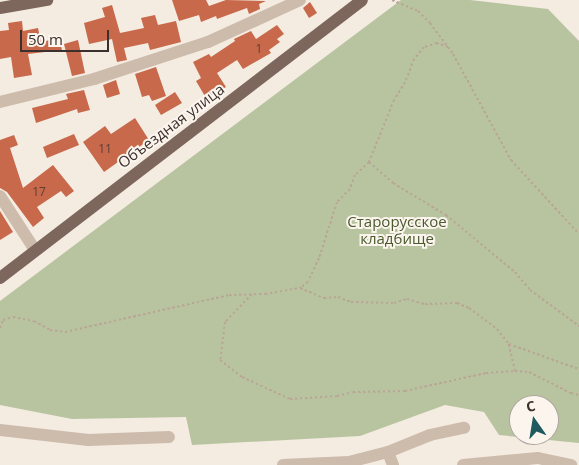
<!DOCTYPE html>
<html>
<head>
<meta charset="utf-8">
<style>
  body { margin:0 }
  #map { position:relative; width:579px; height:465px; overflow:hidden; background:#f4ebe1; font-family:"Open Sans",sans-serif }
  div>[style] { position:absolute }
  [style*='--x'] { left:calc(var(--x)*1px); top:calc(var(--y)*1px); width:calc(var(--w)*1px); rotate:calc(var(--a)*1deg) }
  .green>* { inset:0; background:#b8c4a0 }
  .building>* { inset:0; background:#c8694b }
  .path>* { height:2px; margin-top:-1px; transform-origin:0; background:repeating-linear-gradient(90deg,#b9a596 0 2.5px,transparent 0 5px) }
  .minor>* { height:12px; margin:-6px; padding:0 6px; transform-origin:6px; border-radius:6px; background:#cdbbac }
  .major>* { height:12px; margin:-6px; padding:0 6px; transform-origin:6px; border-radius:6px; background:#7d675c }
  span { translate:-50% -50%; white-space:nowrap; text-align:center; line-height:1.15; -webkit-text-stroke:4px #fbf5ee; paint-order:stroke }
  .number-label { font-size:12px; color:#5e3e33 }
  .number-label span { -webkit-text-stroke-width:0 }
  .street-label { font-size:15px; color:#3b302b }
  .park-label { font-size:15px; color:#4a5a2e }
  .north { position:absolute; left:509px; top:395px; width:50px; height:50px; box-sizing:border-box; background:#fbf5ee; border:1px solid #aea6a0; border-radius:50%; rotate:347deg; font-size:14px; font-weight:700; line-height:20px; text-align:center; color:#3b302b }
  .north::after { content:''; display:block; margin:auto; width:18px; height:22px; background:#1f5a5e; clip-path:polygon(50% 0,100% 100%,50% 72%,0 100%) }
  .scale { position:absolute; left:20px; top:30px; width:89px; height:22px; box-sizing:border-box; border:2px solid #3b302b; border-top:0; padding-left:6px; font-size:15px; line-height:18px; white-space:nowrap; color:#3b302b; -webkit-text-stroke:4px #fbf5ee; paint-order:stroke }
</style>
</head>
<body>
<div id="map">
  <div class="green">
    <i style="clip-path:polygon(evenodd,401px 0,470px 0,548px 9px,579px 41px,579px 443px,499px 435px,484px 412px,445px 405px,360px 436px,192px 445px,186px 417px,72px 419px,0 405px,0 301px,401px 0,519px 405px,549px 405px,549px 435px,519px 435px,519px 405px)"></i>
  </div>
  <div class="building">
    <i style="clip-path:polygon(172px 0,206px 0,209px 6px,226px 0,266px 1px,259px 4px,260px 9px,249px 14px,247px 8px,217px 19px,216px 16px,201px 22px,199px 15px,179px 21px)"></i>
    <i style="clip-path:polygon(310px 2px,317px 13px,309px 18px,303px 8px)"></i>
    <i style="clip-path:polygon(112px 5px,120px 33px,144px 28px,141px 18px,155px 15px,158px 25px,176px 21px,181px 42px,150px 50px,148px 43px,124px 48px,127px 60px,117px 62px,112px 39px,89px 44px,84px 23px,105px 17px,102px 8px)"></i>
    <i style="clip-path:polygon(22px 21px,23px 31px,38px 28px,41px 42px,59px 38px,62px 50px,28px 54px,32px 75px,14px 78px,11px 57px,0 59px,0 31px,9px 30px,8px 23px)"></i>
    <i style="clip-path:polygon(277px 25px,284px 34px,277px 39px,280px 42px,269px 50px,271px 53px,243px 69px,237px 60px,217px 73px,226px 87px,206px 98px,196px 81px,201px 78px,193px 62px,209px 54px,211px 57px,235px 41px,234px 39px,251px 31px,256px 39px)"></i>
    <i style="clip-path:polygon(78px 40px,85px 73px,72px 76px,64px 44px)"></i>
    <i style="clip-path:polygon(156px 67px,166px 96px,152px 101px,149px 95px,142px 97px,135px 74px)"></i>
    <i style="clip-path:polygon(116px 80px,120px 94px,107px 98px,103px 85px)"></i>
    <i style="clip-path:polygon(84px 90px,90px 110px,78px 113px,77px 109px,36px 123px,32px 108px,68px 99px,66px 94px)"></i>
    <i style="clip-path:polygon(175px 92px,182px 103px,161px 115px,155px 105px)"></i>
    <i style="clip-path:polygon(135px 118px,149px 140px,104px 172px,83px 142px,105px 126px,111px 134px)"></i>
    <i style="clip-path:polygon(74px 134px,79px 145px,47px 158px,43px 147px)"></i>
    <i style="clip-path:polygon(14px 135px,18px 145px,10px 148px,23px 188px,53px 165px,74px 191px,66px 197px,61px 191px,37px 207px,44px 218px,33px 227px,7px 192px,0 188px,0 140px)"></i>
    <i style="clip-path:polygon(0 211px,13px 232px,0 240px)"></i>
  </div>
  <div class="path">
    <i style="--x:392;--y:0;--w:28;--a:23"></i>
    <i style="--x:418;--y:11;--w:17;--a:45"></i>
    <i style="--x:430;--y:23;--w:39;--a:53"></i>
    <i style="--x:453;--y:54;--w:121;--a:61.3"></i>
    <i style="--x:511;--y:160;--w:100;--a:47.4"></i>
    <i style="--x:448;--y:47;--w:12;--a:-160"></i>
    <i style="--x:437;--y:43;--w:14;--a:163"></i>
    <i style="--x:424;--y:47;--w:16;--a:130"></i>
    <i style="--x:414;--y:59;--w:25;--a:111"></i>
    <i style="--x:405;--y:82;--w:21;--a:121"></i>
    <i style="--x:394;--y:100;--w:67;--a:112"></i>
    <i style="--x:369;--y:162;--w:32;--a:41"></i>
    <i style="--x:393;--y:183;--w:62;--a:31.1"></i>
    <i style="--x:446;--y:215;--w:89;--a:39.6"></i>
    <i style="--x:515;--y:272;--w:23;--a:50"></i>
    <i style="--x:530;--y:290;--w:61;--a:36.3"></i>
    <i style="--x:369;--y:162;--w:19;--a:137"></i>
    <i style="--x:355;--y:175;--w:15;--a:110"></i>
    <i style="--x:350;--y:189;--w:18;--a:135"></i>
    <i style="--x:337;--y:202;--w:59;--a:107.8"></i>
    <i style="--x:319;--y:258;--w:26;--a:115"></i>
    <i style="--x:308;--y:282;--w:10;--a:143"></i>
    <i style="--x:300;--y:288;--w:26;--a:23"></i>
    <i style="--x:324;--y:298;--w:14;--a:-4"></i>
    <i style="--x:338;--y:297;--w:14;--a:21"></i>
    <i style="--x:351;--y:302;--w:43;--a:1.3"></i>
    <i style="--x:394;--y:303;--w:14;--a:-17"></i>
    <i style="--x:407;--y:299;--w:19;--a:16"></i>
    <i style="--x:425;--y:304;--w:32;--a:-2"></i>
    <i style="--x:457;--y:303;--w:13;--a:23"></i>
    <i style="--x:469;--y:308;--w:35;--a:37"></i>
    <i style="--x:497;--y:329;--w:19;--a:51"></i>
    <i style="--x:509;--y:344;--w:74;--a:19.7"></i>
    <i style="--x:252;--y:294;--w:39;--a:134"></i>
    <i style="--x:225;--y:322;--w:38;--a:97"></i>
    <i style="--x:220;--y:360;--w:28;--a:38"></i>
    <i style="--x:242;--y:377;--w:53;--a:24.6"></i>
    <i style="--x:290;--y:399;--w:47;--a:-3.7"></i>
    <i style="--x:337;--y:396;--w:16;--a:-14"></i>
    <i style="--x:353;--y:392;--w:52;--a:-1.1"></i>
    <i style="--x:405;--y:391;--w:83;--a:-12.5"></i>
    <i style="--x:486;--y:373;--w:29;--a:-4"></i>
    <i style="--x:515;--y:371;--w:28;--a:-103"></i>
    <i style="--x:0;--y:328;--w:9;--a:-69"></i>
    <i style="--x:3;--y:320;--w:10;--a:-17"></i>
    <i style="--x:13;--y:317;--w:21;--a:11"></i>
    <i style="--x:34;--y:321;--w:18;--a:29"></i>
    <i style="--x:50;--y:330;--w:15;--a:8"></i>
    <i style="--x:65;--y:332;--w:168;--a:-12.7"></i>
    <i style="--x:229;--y:295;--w:36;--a:-2"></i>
    <i style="--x:265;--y:294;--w:36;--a:-10"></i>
    <i style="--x:515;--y:371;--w:14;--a:4"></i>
    <i style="--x:529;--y:372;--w:47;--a:26.6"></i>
    <i style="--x:571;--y:393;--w:8;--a:14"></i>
  </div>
  <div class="minor">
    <i style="--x:0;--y:102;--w:97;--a:-13.7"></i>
    <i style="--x:94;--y:79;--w:120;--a:-18"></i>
    <i style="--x:208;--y:42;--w:101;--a:-24.5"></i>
    <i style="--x:0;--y:196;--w:64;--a:57.1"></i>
    <i style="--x:0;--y:430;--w:89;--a:6.5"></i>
    <i style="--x:88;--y:440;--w:81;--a:-2.1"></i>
    <i style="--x:388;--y:452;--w:14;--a:69"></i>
    <i style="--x:283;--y:465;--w:66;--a:-2.6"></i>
    <i style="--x:349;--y:462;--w:40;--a:-14.4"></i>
    <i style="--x:388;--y:452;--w:45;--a:-22"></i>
    <i style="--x:430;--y:435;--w:35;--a:-12"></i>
    <i style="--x:463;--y:465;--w:75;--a:-5.3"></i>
    <i style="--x:538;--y:458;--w:34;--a:12"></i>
  </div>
  <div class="major">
    <i style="--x:0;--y:8;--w:48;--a:-9.7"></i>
    <i style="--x:0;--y:278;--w:456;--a:-37.5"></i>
  </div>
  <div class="number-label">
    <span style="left:259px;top:49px">1</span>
    <span style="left:105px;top:149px">11</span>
    <span style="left:39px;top:192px">17</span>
  </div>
  <div class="street-label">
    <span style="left:171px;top:126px;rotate:-37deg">Объездная улица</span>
  </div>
  <div class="park-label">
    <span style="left:397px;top:230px">Старорусское<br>кладбище</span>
  </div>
  <div class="north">С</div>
  <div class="scale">50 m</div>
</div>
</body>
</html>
